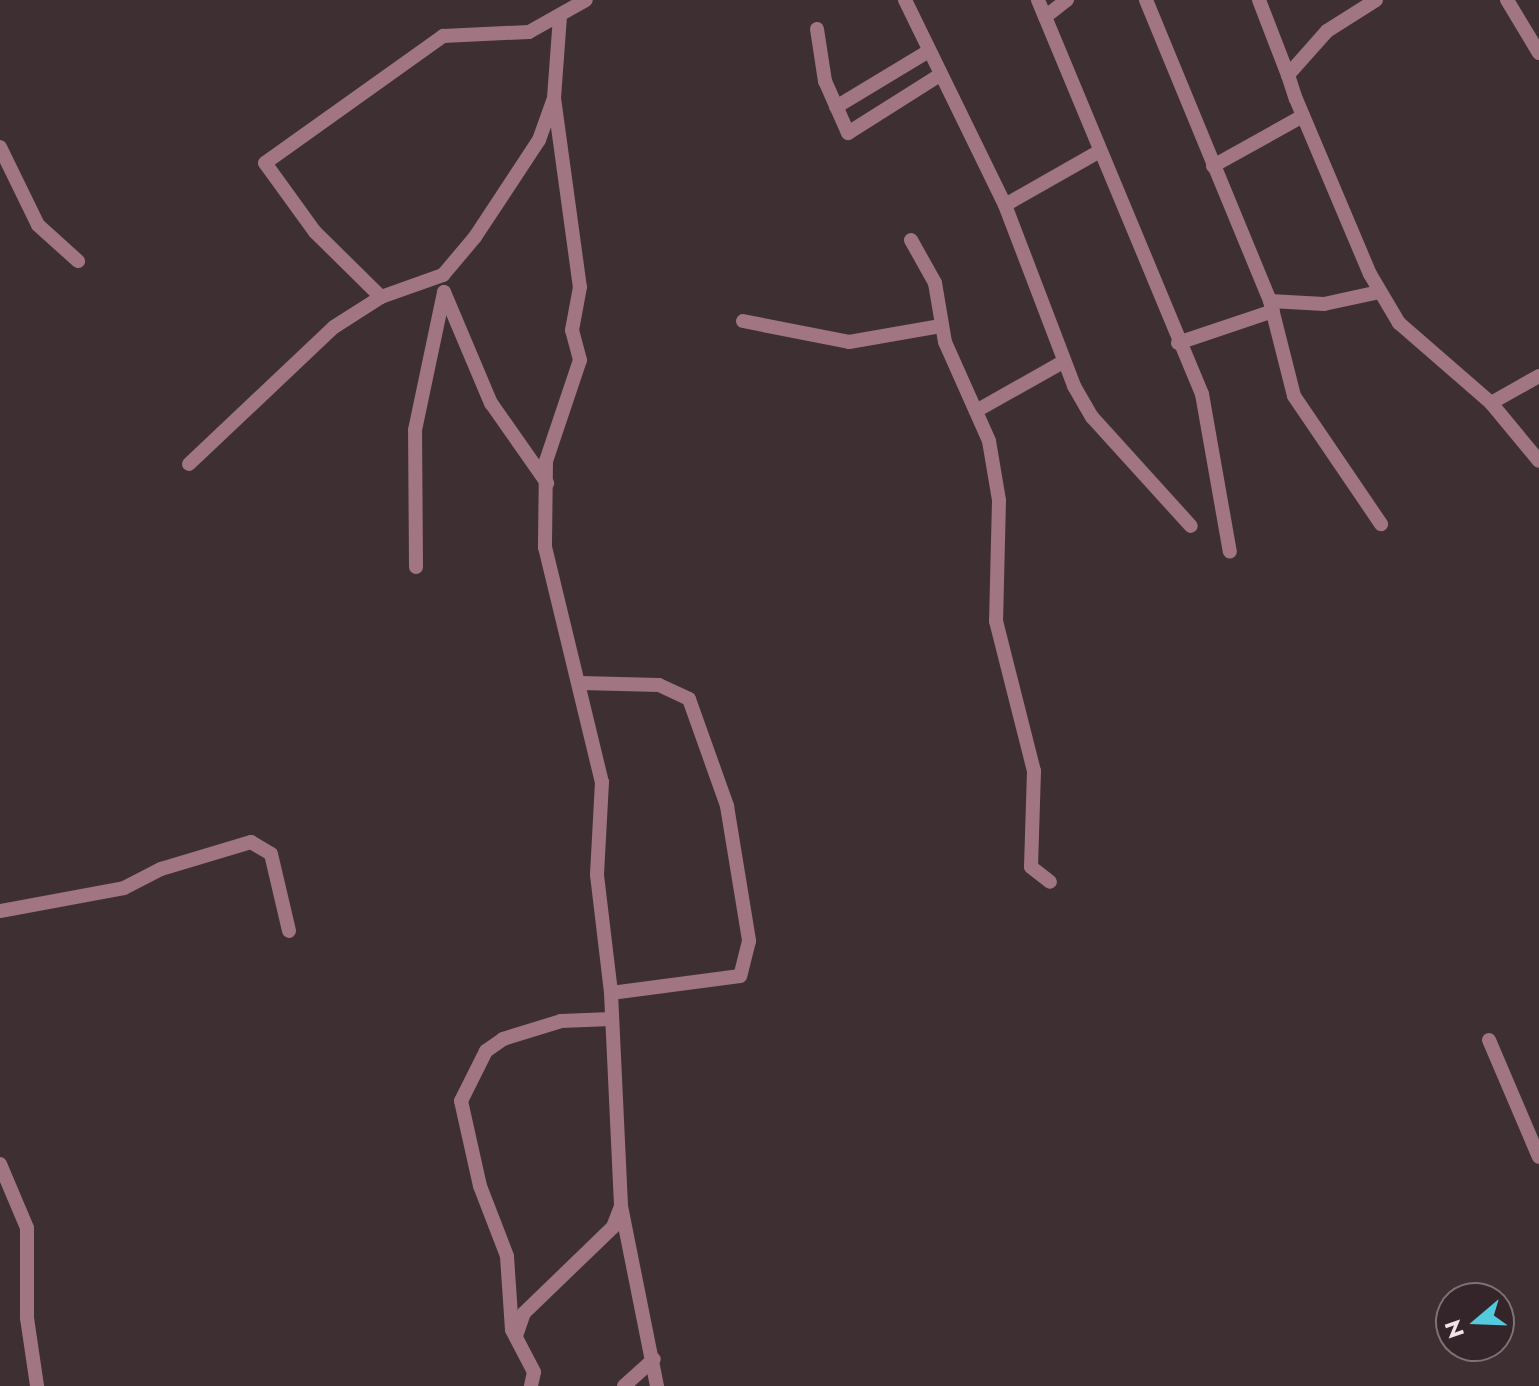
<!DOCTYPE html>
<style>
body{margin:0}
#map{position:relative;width:1539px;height:1386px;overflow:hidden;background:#3e2f33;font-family:Jost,sans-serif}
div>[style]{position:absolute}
.minor>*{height:14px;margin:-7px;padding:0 7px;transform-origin:7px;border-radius:7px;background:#a17581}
span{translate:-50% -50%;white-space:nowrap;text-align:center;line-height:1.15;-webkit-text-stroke:6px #332529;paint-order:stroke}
.north{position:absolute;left:1435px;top:1282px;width:80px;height:80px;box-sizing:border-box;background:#332529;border:2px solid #7e7275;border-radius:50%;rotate:251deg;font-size:22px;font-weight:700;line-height:32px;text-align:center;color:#efe5e8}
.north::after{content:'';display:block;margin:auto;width:28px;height:36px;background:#54cade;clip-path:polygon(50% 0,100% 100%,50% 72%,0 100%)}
</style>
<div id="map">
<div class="minor">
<div style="left:905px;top:0;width:228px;rotate:64deg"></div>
<div style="left:1005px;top:205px;width:194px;rotate:69.1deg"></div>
<div style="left:1074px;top:386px;width:36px;rotate:60deg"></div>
<div style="left:1092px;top:417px;width:147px;rotate:47.8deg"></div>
<div style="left:1038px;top:0;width:427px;rotate:67.4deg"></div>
<div style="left:1202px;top:394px;width:160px;rotate:80deg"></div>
<div style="left:1146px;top:0;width:326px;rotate:67.6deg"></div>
<div style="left:1270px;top:301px;width:98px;rotate:75.8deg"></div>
<div style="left:1294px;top:396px;width:155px;rotate:55.8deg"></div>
<div style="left:1259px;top:0;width:80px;rotate:68.9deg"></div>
<div style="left:1376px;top:0;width:58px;rotate:147.7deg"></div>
<div style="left:1327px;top:31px;width:59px;rotate:131.6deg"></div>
<div style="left:1288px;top:75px;width:25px;rotate:72deg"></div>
<div style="left:1296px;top:99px;width:190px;rotate:67.1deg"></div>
<div style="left:1370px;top:274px;width:57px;rotate:59.4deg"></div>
<div style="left:1399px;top:323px;width:122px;rotate:41deg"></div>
<div style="left:1491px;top:403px;width:75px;rotate:50.4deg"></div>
<div style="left:1507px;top:0;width:62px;rotate:58.9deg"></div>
<div style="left:1045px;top:17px;width:28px;rotate:-38deg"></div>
<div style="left:817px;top:29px;width:53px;rotate:81.3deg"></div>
<div style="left:825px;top:81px;width:57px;rotate:66.1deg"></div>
<div style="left:848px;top:133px;width:107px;rotate:-32.3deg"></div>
<div style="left:554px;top:98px;width:191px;rotate:82.2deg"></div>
<div style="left:580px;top:287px;width:44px;rotate:100.5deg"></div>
<div style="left:572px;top:330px;width:31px;rotate:75deg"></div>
<div style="left:580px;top:360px;width:107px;rotate:108.6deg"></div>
<div style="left:546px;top:461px;width:86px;rotate:90.7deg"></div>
<div style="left:545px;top:547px;width:242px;rotate:76.4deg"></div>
<div style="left:602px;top:782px;width:93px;rotate:93.1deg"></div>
<div style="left:597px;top:875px;width:119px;rotate:83.2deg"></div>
<div style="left:611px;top:993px;width:213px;rotate:87.3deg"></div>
<div style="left:621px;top:1206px;width:184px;rotate:78.7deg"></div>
<div style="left:836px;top:107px;width:106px;rotate:-31.1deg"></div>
<div style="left:0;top:147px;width:87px;rotate:64deg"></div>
<div style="left:38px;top:225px;width:54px;rotate:42deg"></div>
<div style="left:1213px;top:166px;width:103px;rotate:-29.1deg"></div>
<div style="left:1005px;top:205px;width:109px;rotate:-29.6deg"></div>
<div style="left:911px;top:240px;width:49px;rotate:60.8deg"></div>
<div style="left:935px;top:283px;width:60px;rotate:80.4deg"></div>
<div style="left:945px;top:342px;width:108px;rotate:66deg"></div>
<div style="left:989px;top:441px;width:60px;rotate:80.4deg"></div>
<div style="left:999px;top:500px;width:121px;rotate:91.4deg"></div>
<div style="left:996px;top:621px;width:155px;rotate:75.8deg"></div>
<div style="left:1034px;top:771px;width:96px;rotate:91.8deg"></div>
<div style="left:1031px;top:867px;width:24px;rotate:38deg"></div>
<div style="left:444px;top:292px;width:121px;rotate:67.1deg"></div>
<div style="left:491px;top:403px;width:98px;rotate:55deg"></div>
<div style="left:381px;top:297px;width:93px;rotate:-135.4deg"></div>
<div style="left:315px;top:232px;width:85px;rotate:-125.9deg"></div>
<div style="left:265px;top:163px;width:219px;rotate:-35.5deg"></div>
<div style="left:443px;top:36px;width:86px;rotate:-2.7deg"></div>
<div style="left:529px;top:32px;width:65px;rotate:-29.3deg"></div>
<div style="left:1270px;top:301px;width:54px;rotate:3.2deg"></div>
<div style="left:1324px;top:304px;width:56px;rotate:-12.3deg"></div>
<div style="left:743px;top:321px;width:108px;rotate:11.2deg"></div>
<div style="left:849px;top:342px;width:93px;rotate:-9.9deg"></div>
<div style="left:1178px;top:343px;width:100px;rotate:-18.6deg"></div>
<div style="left:1491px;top:403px;width:55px;rotate:-29.4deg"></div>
<div style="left:976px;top:411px;width:100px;rotate:-29.4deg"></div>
<div style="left:189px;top:464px;width:199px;rotate:-43.4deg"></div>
<div style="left:334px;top:327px;width:56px;rotate:-32.6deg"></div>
<div style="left:381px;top:297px;width:66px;rotate:-19.5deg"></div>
<div style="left:443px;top:275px;width:50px;rotate:-49.9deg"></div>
<div style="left:475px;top:237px;width:116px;rotate:-56.6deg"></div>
<div style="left:539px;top:140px;width:45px;rotate:-70.3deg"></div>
<div style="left:554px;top:98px;width:81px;rotate:-85.8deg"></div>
<div style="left:416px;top:567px;width:137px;rotate:-90.4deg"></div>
<div style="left:415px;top:430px;width:141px;rotate:-78.1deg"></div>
<div style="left:581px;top:683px;width:78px;rotate:1.5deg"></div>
<div style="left:659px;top:685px;width:33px;rotate:25deg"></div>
<div style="left:689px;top:699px;width:114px;rotate:70.4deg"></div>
<div style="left:727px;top:806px;width:137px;rotate:80.7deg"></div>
<div style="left:749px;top:941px;width:36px;rotate:104deg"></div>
<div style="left:740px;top:976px;width:130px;rotate:172.5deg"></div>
<div style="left:0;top:911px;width:126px;rotate:-10.5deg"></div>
<div style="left:124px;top:888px;width:42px;rotate:-27.2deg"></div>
<div style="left:161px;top:869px;width:94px;rotate:-16.7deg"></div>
<div style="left:251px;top:842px;width:23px;rotate:31deg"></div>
<div style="left:271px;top:854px;width:79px;rotate:76.8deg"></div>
<div style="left:1489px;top:1040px;width:127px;rotate:66.9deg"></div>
<div style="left:0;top:1164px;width:69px;rotate:67.1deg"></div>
<div style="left:27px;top:1228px;width:90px;rotate:90deg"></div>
<div style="left:27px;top:1318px;width:69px;rotate:81.6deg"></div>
<div style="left:516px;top:1336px;width:24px;rotate:-71deg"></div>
<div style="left:524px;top:1313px;width:124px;rotate:-44deg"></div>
<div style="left:613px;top:1227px;width:22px;rotate:-69deg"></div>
<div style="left:531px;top:1386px;width:14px;rotate:-78deg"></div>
<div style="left:534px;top:1372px;width:47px;rotate:-117.6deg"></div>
<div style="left:512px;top:1330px;width:74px;rotate:-93.9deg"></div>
<div style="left:507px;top:1256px;width:75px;rotate:-111.1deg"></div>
<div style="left:480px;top:1186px;width:87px;rotate:-102.6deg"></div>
<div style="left:461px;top:1101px;width:56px;rotate:-63.4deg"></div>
<div style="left:486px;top:1051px;width:21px;rotate:-35deg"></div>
<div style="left:503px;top:1039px;width:61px;rotate:-17.2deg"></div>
<div style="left:561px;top:1021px;width:50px;rotate:-2.3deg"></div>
<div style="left:624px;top:1386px;width:40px;rotate:-42deg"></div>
</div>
<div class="north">N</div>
</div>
